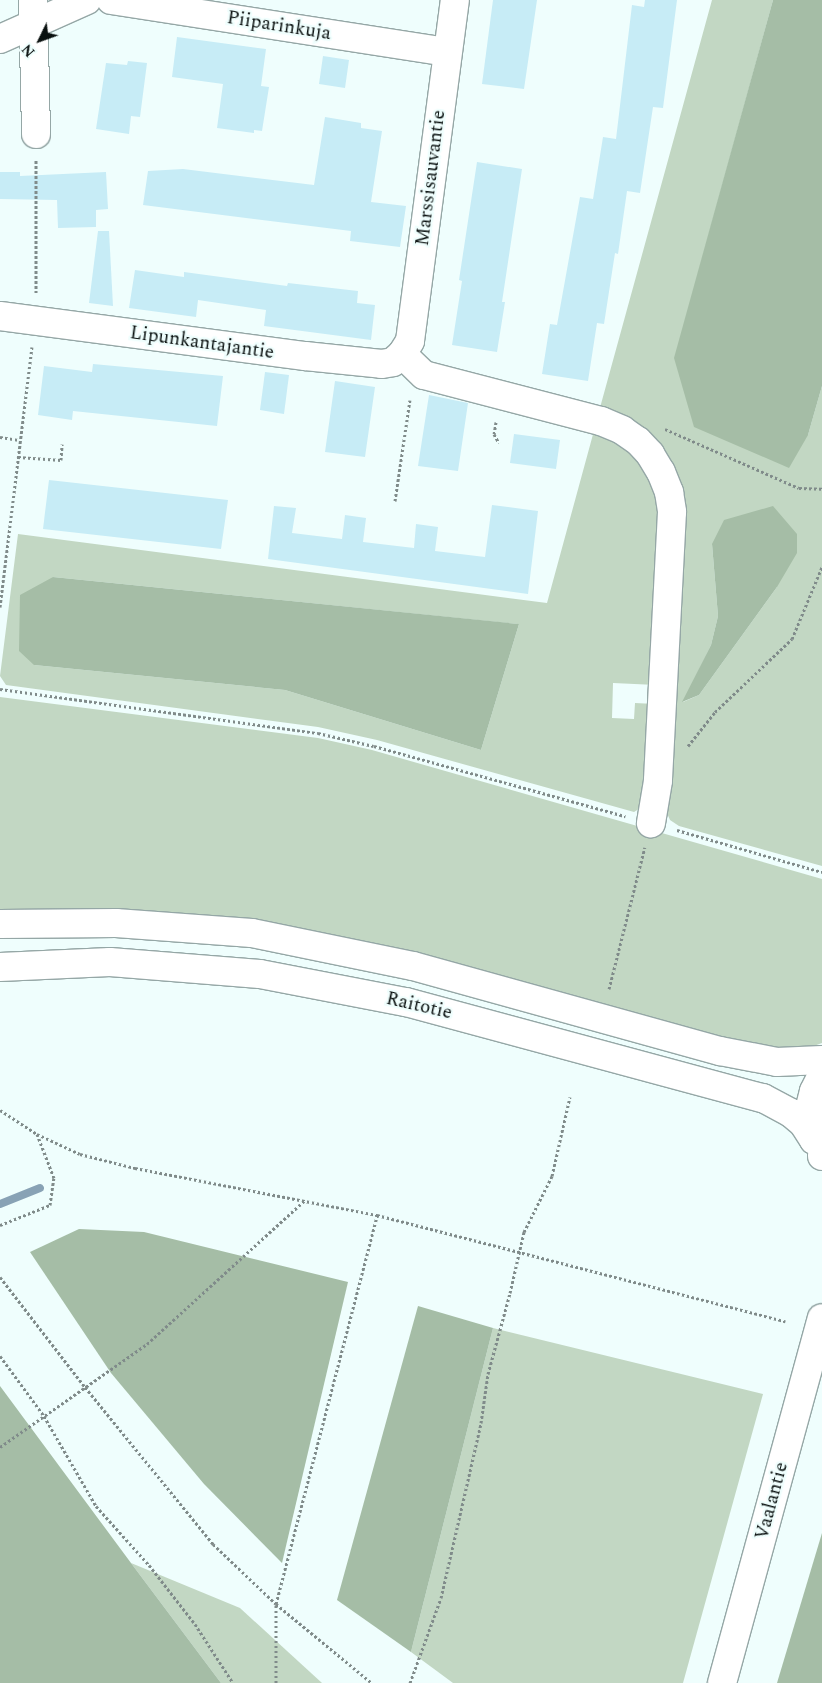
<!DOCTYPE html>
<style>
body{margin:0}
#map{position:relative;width:822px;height:1683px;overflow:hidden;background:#effefd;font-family:Spectral,serif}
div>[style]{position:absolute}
.green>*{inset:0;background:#c2d7c3}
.forest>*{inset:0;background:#a5bda6}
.stream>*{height:8px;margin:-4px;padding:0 4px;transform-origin:4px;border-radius:4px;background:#88a2b5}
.building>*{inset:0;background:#c7ecf6}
.path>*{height:3px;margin-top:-1.5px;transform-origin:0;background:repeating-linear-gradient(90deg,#808b8a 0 2.5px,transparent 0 5px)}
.roads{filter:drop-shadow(1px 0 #95a7a6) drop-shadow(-1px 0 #95a7a6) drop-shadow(0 1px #95a7a6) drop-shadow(0 -1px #95a7a6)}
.minor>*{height:28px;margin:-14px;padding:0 14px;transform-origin:14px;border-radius:14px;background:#fff}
.major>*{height:28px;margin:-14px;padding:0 14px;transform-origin:14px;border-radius:14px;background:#fff}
span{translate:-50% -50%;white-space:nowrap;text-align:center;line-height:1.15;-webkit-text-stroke:4.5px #effefd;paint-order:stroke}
.street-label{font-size:19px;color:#0a1110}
.north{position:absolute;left:15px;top:15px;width:50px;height:50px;-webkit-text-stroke:4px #effefd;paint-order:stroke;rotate:228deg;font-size:14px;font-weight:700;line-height:20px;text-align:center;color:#0a1110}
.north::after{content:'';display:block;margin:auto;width:18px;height:22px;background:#0a1110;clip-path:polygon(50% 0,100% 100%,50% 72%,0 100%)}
</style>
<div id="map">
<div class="green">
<div style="clip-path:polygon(evenodd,712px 0,773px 0,675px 358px,808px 435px,822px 386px,822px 866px,679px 826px,670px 820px,666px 811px,675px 490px,598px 415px,712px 0,712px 544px,777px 587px,699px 695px,683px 702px,711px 645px,718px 616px,712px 544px)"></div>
<div style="clip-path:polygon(evenodd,595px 427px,632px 446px,663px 492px,656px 685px,613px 683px,612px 718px,634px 719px,635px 703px,655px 704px,642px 807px,634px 812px,377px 740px,318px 727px,6px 685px,0 676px,18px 534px,547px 603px,595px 427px,53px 577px,518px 624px,519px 624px,481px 750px,285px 690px,34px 665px,53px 577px)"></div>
<div style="clip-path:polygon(0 697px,318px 738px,372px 750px,822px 879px,822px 1043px,811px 1047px,776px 1049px,724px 1042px,415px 957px,0 917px)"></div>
<div style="clip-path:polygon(493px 1328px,763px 1394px,683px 1683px,453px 1683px,411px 1652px)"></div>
<div style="clip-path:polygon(131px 1563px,240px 1608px,322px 1683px,221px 1683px)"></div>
</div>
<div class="forest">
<div style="clip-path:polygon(773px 0,822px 0,822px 386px,808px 435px,789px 468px,694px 427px,674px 358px)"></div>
<div style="clip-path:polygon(773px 506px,797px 534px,797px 553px,777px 587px,699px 695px,682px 702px,711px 645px,718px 616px,712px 544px,724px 520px)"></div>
<div style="clip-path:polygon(53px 577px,519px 624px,481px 750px,285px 690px,34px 665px,19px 651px,20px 595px)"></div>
<div style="clip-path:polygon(79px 1229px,144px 1232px,348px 1282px,282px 1563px,204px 1484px,111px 1373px,30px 1252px)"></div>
<div style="clip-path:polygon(418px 1306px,493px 1328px,411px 1652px,337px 1600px)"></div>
<div style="clip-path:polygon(0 1386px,131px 1563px,221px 1683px,0 1683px)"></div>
<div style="clip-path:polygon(822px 1533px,822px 1683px,777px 1683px)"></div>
</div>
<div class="stream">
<div style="left:0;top:1204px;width:43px;rotate:-21.8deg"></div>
</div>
<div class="building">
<div style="clip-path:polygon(493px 0,537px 0,524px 89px,482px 84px)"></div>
<div style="clip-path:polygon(645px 0,677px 0,663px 108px,653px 107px,640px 193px,627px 191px,618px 254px,615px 253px,604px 324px,597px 323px,588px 381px,542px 374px,550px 324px,557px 325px,580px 197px,593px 199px,603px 137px,616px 139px,632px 5px,644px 7px)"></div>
<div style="clip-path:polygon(177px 37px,266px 49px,261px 86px,269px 87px,262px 131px,254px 130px,254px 133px,217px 128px,223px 84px,172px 77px)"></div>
<div style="clip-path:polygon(323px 56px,349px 60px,345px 88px,319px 84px)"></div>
<div style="clip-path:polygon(128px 61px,147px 63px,140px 117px,131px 116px,129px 134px,96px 129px,106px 63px,127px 65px)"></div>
<div style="clip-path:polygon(325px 117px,361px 123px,361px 128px,382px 131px,371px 202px,406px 206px,400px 247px,350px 241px,351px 231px,143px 205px,148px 171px,183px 169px,314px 185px)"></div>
<div style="clip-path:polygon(477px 162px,522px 169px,502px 302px,505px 302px,497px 352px,452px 345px,462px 281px,459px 280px)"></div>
<div style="clip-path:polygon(0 172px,20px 172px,20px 176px,106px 172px,108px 209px,96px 210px,96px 227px,58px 228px,57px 200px,0 199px)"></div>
<div style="clip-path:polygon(98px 231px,109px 231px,113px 306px,89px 303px)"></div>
<div style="clip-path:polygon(135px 270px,184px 277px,184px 272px,287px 286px,288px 283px,358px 291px,357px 303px,375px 305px,371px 340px,264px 326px,266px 310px,198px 300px,196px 317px,129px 308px)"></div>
<div style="clip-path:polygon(93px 364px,223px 376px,217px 426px,73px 411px,72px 420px,38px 415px,44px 366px,92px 372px)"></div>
<div style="clip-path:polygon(265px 372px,289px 375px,284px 414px,260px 410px)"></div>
<div style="clip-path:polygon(335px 381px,375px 387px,365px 457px,325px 452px)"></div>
<div style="clip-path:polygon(429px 395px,468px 403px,458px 471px,418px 466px)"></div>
<div style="clip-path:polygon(514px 434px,560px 440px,556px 469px,510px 463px)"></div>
<div style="clip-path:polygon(49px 480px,228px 500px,221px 549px,43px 529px)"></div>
<div style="clip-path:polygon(492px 505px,538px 511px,528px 594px,268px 559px,274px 506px,296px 508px,292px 533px,342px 539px,345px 515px,366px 518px,363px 542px,414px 548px,416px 524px,438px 527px,435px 551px,485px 557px)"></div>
</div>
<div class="path">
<div style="left:36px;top:293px;width:134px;rotate:-90deg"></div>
<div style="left:496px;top:422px;width:12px;rotate:99deg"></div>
<div style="left:494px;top:434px;width:10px;rotate:61deg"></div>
<div style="left:665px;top:429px;width:146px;rotate:23.8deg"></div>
<div style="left:799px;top:488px;width:23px;rotate:2deg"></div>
<div style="left:0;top:437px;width:20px;rotate:9deg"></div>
<div style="left:18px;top:457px;width:43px;rotate:4deg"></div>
<div style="left:61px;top:460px;width:16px;rotate:-86deg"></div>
<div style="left:395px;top:501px;width:102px;rotate:-81.6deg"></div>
<div style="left:0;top:607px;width:262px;rotate:-83deg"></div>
<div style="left:0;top:689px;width:321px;rotate:7.9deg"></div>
<div style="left:318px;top:733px;width:57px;rotate:13.1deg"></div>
<div style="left:374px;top:746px;width:261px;rotate:15.6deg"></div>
<div style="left:688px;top:746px;width:43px;rotate:-51.5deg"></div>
<div style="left:715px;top:712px;width:106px;rotate:-43.5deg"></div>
<div style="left:792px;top:639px;width:78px;rotate:-67.4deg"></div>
<div style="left:677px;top:830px;width:151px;rotate:16.2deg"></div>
<div style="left:609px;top:989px;width:146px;rotate:-75.8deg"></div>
<div style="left:0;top:1110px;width:44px;rotate:33deg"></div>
<div style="left:37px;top:1134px;width:47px;rotate:24.9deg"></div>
<div style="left:80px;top:1154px;width:57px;rotate:14.3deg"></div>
<div style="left:135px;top:1168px;width:247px;rotate:11deg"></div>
<div style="left:377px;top:1215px;width:422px;rotate:14.6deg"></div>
<div style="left:0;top:1225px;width:54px;rotate:-21.8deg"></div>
<div style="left:50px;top:1205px;width:27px;rotate:-82deg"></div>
<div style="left:54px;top:1178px;width:47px;rotate:-111.1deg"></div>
<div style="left:0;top:1277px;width:139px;rotate:52.3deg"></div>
<div style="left:85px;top:1387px;width:203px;rotate:50.8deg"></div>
<div style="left:213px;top:1544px;width:87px;rotate:43.6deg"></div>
<div style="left:276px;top:1604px;width:124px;rotate:39.5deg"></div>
<div style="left:0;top:1356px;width:74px;rotate:53.7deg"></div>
<div style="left:44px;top:1416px;width:104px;rotate:60deg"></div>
<div style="left:96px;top:1506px;width:79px;rotate:48.1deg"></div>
<div style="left:149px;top:1565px;width:75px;rotate:52.1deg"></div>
<div style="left:195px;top:1624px;width:70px;rotate:57.2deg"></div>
<div style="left:0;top:1447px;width:179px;rotate:-35deg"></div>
<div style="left:147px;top:1344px;width:214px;rotate:-42.3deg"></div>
<div style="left:276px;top:1683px;width:79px;rotate:-90deg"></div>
<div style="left:276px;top:1604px;width:402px;rotate:-75.4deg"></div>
<div style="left:410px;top:1683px;width:90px;rotate:-70deg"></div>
<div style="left:441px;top:1598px;width:180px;rotate:-77.1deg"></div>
<div style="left:481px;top:1423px;width:49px;rotate:-81.9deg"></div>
<div style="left:488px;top:1374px;width:84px;rotate:-74.8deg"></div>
<div style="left:510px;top:1293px;width:63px;rotate:-77.1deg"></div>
<div style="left:524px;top:1232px;width:63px;rotate:-63.4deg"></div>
<div style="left:552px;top:1176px;width:81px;rotate:-77.2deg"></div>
</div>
<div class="roads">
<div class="minor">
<div style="left:33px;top:0;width:134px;rotate:88.7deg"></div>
<div style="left:111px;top:0;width:340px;rotate:8.8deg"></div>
<div style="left:0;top:39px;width:95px;rotate:-24.1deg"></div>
<div style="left:0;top:316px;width:308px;rotate:7.5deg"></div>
<div style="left:305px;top:356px;width:77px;rotate:5.9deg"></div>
<div style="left:382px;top:364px;width:11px;rotate:-10deg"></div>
<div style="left:393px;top:362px;width:12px;rotate:-42deg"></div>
<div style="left:402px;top:354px;width:15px;rotate:-58deg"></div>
<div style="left:410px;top:341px;width:344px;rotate:-82.5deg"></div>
<div style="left:402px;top:354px;width:30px;rotate:44deg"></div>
<div style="left:424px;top:375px;width:183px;rotate:14.6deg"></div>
<div style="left:601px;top:421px;width:23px;rotate:23deg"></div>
<div style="left:622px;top:430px;width:19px;rotate:35deg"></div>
<div style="left:638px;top:441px;width:18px;rotate:47deg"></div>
<div style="left:650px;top:454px;width:21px;rotate:59deg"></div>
<div style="left:661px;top:472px;width:22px;rotate:68deg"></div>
<div style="left:669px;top:492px;width:20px;rotate:81deg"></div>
<div style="left:672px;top:512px;width:269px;rotate:93deg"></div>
<div style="left:658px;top:781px;width:43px;rotate:99.5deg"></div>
<div style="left:822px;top:1155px;width:1px;rotate:90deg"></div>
<div style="left:722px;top:1683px;width:378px;rotate:-74.7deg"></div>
</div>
<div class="major">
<div style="left:0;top:924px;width:116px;rotate:-0.5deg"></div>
<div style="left:116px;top:923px;width:136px;rotate:4.2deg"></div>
<div style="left:252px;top:933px;width:164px;rotate:11.6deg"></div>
<div style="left:413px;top:966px;width:319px;rotate:15.5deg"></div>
<div style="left:720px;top:1051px;width:58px;rotate:10.9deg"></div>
<div style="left:777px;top:1062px;width:45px;rotate:-2.5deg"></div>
<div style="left:0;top:967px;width:110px;rotate:-2.6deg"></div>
<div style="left:110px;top:962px;width:150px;rotate:4.6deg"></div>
<div style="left:260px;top:974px;width:149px;rotate:10.9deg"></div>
<div style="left:406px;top:1002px;width:370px;rotate:15.1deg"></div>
<div style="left:763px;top:1098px;width:32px;rotate:28deg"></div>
<div style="left:791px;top:1113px;width:16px;rotate:40deg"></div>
<div style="left:803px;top:1123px;width:20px;rotate:57deg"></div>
<div style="left:814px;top:1140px;width:16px;rotate:-104deg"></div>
<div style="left:810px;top:1124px;width:17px;rotate:-90deg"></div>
<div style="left:810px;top:1107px;width:16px;rotate:-76deg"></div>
<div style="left:814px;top:1091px;width:18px;rotate:-63deg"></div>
</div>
</div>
<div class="street-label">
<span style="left:279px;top:26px;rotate:9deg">Piiparinkuja</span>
<span style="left:431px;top:178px;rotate:-83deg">Marssisauvantie</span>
<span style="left:202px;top:343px;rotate:8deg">Lipunkantajantie</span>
<span style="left:419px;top:1006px;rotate:13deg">Raitotie</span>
<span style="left:772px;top:1501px;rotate:-75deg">Vaalantie</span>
</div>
<div class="north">N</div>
</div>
